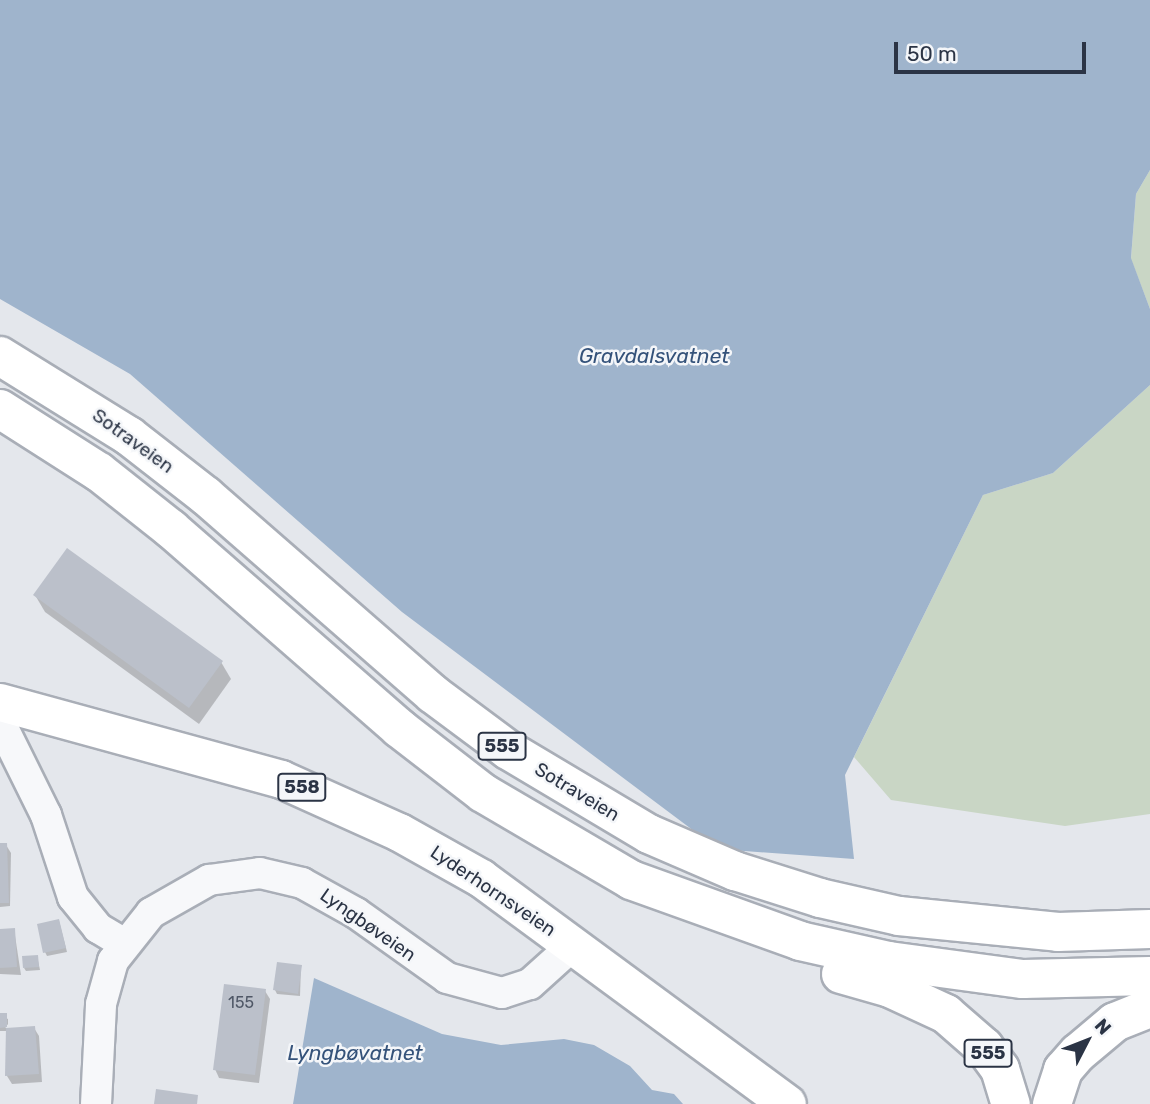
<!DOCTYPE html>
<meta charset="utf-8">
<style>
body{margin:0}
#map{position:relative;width:1150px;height:1104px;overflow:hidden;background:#e4e7ec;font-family:Rubik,sans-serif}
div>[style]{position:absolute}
.green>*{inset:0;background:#c9d6c5}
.water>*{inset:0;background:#9fb4cc}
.shadow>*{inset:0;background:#0003}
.building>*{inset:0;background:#bbc0ca}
.roads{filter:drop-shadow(2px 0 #a9aeb7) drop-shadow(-2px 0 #a9aeb7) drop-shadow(0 2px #a9aeb7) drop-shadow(0 -2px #a9aeb7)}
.minor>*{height:30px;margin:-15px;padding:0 15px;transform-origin:15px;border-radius:15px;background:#f7f8fa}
.major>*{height:37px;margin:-18.5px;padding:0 18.5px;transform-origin:18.5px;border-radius:18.5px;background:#fff}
.highway>*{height:38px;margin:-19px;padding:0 19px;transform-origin:19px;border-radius:19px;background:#fff}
span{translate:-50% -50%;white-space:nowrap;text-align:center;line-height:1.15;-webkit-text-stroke:5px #f4f6f9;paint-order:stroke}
.number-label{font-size:16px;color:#4f5766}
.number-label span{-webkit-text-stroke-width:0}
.shield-label span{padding:2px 5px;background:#f4f6f9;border:2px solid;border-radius:5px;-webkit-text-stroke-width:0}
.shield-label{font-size:18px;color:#2b3445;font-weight:700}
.street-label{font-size:19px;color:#2b3445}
.water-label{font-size:21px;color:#34527a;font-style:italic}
.north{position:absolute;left:1052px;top:1006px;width:70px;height:70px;-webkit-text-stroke:5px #f4f6f9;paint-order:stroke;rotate:48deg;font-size:19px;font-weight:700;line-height:28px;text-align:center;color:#2b3445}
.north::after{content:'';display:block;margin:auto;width:24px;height:32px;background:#2b3445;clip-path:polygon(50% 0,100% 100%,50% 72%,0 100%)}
.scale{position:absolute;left:894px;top:42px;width:192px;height:32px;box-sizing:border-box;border:4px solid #2b3445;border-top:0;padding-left:9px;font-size:21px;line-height:24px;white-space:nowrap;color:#2b3445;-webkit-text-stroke:5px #f4f6f9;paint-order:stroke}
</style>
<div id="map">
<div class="green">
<div style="clip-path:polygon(1150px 170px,1150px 309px,1131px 259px,1136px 194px)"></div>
<div style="clip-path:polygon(1150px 385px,1150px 814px,1065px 826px,891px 800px,854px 757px,983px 495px,1053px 473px)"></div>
</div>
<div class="water">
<div style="clip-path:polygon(0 0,1150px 0,1150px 170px,1136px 194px,1131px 258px,1150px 309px,1150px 385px,1053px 473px,983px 495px,845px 775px,854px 859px,718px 849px,402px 612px,130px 374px,0 299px)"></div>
<div style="clip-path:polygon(314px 978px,442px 1034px,501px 1045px,564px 1039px,594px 1045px,630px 1066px,652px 1090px,674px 1094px,683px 1104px,293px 1104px)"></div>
</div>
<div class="shadow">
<div style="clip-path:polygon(35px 595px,221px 662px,231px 679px,199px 724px,45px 612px)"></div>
<div style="clip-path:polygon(0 845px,6px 845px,11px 853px,10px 906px,0 907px)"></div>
<div style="clip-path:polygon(59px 921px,67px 952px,47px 956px,45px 952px)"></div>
<div style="clip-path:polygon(14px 929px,21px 975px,0 974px,0 930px)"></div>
<div style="clip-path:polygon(37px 956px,40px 970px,26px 971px,24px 968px)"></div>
<div style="clip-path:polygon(301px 967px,300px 996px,277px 994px,275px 990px)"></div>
<div style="clip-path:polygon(265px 991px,270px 999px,259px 1083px,219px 1078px,215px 1069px)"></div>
<div style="clip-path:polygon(0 1015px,8px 1019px,8px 1025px,2px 1021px,7px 1030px,34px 1028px,39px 1036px,42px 1082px,12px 1084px,7px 1076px,8px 1031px,0 1031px)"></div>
</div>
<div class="building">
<div style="clip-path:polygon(67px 548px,223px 661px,189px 708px,33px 595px)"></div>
<div style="clip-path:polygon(0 843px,7px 843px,9px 903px,0 903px)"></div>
<div style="clip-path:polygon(59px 919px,66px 948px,43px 953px,37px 924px)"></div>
<div style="clip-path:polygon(15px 928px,17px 967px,0 968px,0 929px)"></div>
<div style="clip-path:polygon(38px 955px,39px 967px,23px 968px,22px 956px)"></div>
<div style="clip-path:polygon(277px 962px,302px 965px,298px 994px,273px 990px)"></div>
<div style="clip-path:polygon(224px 984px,266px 989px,255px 1075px,213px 1070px)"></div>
<div style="clip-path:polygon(0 1013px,7px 1013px,7px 1027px,0 1028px)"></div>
<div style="clip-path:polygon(35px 1026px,39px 1074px,5px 1076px,6px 1028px)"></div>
<div style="clip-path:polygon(156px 1089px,198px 1095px,197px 1104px,154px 1104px)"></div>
</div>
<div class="roads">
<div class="minor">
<div style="left:0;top:722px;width:104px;rotate:63.7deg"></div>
<div style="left:46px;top:815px;width:86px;rotate:71.8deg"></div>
<div style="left:73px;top:897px;width:40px;rotate:51deg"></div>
<div style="left:98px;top:928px;width:29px;rotate:31deg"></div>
<div style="left:96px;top:1104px;width:100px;rotate:-87.1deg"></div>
<div style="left:101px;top:1004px;width:45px;rotate:-74.4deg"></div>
<div style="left:113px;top:961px;width:61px;rotate:-51.6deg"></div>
<div style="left:151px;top:913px;width:67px;rotate:-29.6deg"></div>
<div style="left:209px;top:880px;width:51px;rotate:-7.8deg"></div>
<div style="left:260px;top:873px;width:43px;rotate:13.4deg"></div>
<div style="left:302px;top:883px;width:62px;rotate:29.1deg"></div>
<div style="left:356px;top:913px;width:112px;rotate:35.5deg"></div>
<div style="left:447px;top:978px;width:57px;rotate:15.3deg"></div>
<div style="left:502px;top:993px;width:29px;rotate:-18deg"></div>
<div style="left:530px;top:984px;width:57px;rotate:-42.1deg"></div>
</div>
<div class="major">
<div style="left:0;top:702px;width:291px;rotate:15.3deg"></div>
<div style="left:281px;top:779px;width:129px;rotate:24.2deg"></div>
<div style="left:399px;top:832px;width:94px;rotate:29.3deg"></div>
<div style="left:481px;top:878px;width:380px;rotate:36.4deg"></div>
</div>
<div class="highway">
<div style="left:0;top:356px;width:152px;rotate:31.8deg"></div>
<div style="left:129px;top:436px;width:98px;rotate:37.9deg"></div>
<div style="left:206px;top:496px;width:301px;rotate:41.1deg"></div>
<div style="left:433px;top:694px;width:94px;rotate:36.7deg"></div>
<div style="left:508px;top:750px;width:164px;rotate:30.8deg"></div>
<div style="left:649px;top:834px;width:94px;rotate:23.3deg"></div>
<div style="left:735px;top:871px;width:89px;rotate:17.6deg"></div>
<div style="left:820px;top:898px;width:81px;rotate:12.8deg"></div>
<div style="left:899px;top:916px;width:160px;rotate:5.7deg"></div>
<div style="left:1058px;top:932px;width:92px;rotate:-1.9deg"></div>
<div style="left:0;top:409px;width:117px;rotate:32.5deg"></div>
<div style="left:99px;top:472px;width:92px;rotate:38.4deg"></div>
<div style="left:171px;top:529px;width:303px;rotate:41.1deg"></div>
<div style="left:399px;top:728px;width:106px;rotate:37.7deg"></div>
<div style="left:483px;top:793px;width:172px;rotate:30.4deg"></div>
<div style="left:631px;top:880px;width:180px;rotate:19.8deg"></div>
<div style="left:800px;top:941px;width:91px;rotate:12.7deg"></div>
<div style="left:889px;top:961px;width:135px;rotate:7.7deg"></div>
<div style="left:1023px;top:979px;width:127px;rotate:-1.4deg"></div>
<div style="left:841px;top:974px;width:51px;rotate:15.9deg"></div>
<div style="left:890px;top:988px;width:62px;rotate:24.9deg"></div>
<div style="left:946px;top:1014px;width:50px;rotate:41deg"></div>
<div style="left:984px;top:1047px;width:27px;rotate:54deg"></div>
<div style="left:1000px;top:1069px;width:37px;rotate:73deg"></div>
<div style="left:1052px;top:1104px;width:36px;rotate:-72deg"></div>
<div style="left:1063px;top:1070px;width:23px;rotate:-49deg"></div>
<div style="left:1078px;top:1053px;width:48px;rotate:-40deg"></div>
<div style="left:1115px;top:1022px;width:38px;rotate:-22deg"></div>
</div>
</div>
<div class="number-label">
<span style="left:241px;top:1003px">155</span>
</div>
<div class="shield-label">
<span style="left:502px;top:746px">555</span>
<span style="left:302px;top:787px">558</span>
<span style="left:988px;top:1053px">555</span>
</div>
<div class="street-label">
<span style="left:133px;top:441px;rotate:36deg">Sotraveien</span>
<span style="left:577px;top:792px;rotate:31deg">Sotraveien</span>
<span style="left:493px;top:891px;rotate:34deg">Lyderhornsveien</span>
<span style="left:368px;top:925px;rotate:35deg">Lyngbøveien</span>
</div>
<div class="water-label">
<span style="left:654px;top:356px">Gravdalsvatnet</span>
<span style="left:355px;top:1053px">Lyngbøvatnet</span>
</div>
<div class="north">N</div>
<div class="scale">50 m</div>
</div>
